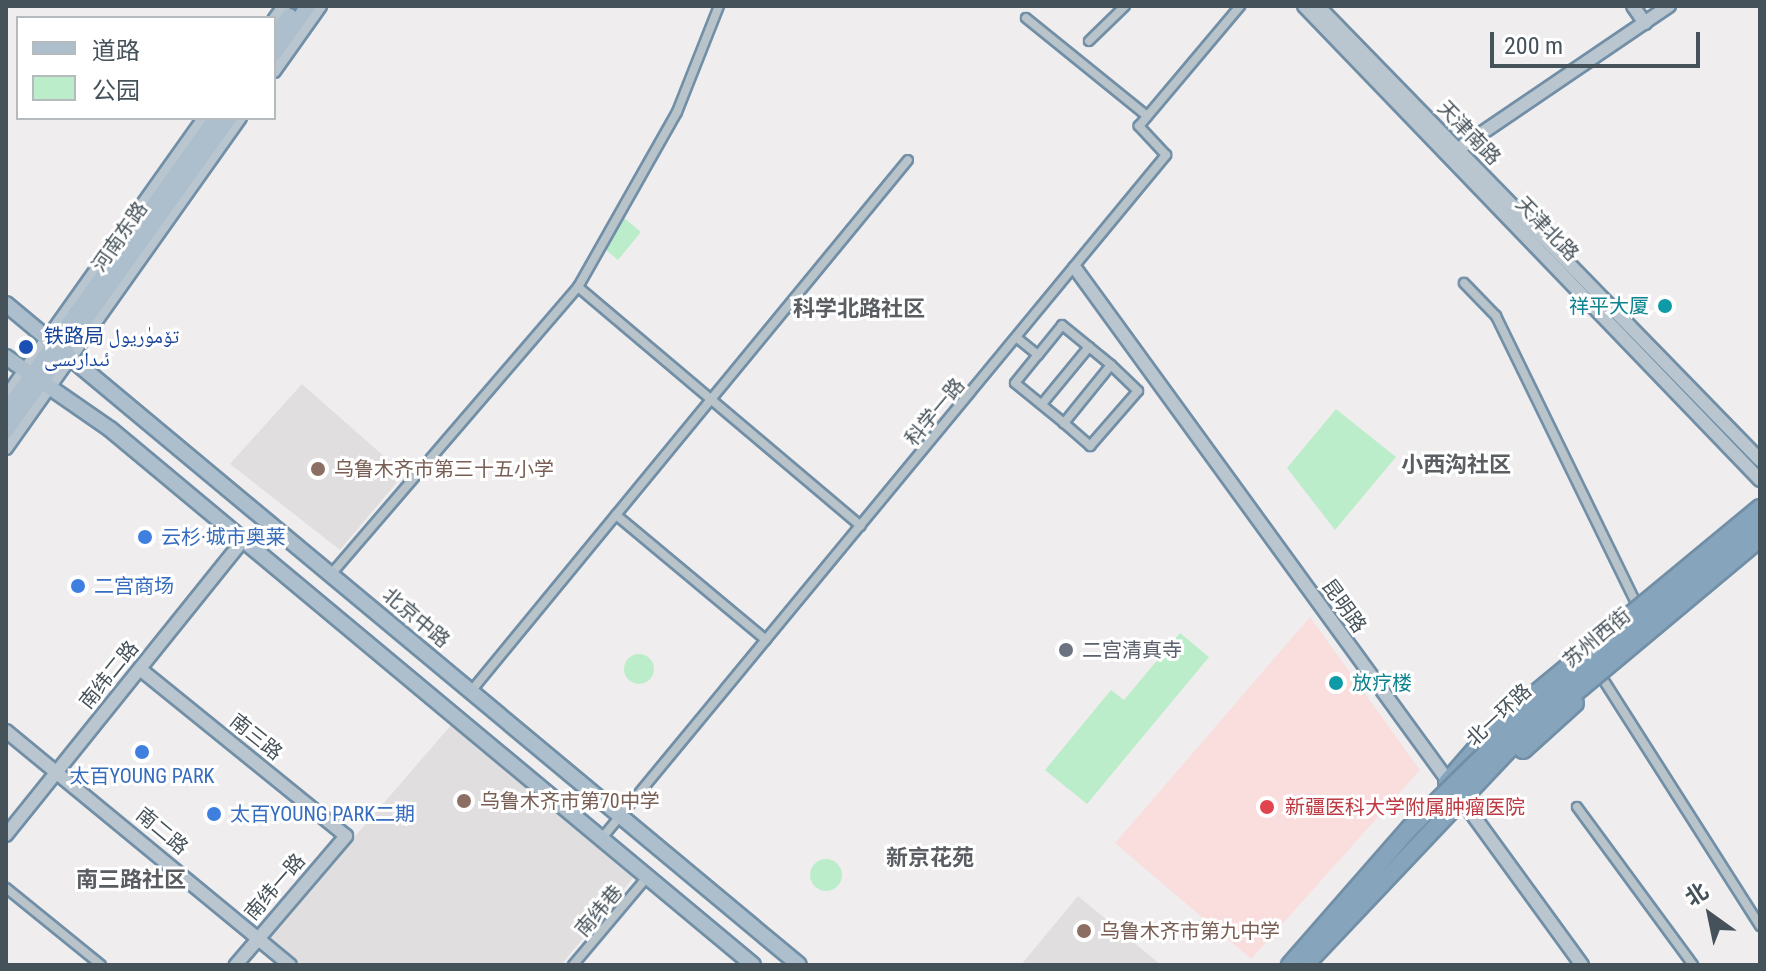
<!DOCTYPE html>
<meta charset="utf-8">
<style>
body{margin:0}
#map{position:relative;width:1766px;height:971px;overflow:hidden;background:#f0edee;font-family:"Roboto Condensed","Noto Naskh Arabic","Noto Sans SC",sans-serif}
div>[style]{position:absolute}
.education>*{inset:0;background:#e1dedf}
.medical>*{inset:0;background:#fadede}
.green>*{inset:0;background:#bcedcb}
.round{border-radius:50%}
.roads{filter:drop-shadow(2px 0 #718fa7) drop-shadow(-2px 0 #718fa7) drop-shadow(0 2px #718fa7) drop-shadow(0 -2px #718fa7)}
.street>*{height:8px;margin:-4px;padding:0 4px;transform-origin:4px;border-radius:4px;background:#b9c3ca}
.secondary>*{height:12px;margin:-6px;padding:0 6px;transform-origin:6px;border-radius:6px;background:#b9c6cf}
.primary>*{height:14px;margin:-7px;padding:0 7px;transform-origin:7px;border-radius:7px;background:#adbfcc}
.highway>*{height:16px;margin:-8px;padding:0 8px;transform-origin:8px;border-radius:8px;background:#86a4bc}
.bridges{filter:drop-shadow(2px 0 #718fa7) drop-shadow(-2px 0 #718fa7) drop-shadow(0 2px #718fa7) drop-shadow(0 -2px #718fa7)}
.highway-bridge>*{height:16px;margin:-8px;padding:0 8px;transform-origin:8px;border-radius:8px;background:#86a4bc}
.dots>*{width:22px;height:22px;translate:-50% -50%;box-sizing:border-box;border:4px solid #fff;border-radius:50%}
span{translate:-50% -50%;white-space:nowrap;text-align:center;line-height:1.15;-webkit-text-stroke:6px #fff;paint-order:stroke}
.street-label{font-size:20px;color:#46525a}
.culture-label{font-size:20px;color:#0d838f}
.right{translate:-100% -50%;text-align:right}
.left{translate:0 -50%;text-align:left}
.transit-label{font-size:20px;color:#164399}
.education-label{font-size:20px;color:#785e54}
.shop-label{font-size:20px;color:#366cbe}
.worship-label{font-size:20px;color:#5b616d}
.health-label{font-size:20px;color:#be3a42}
.neighbourhood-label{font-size:22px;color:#5a5e62;font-weight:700}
.frame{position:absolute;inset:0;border:8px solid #46525a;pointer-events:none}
.legend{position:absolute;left:16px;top:16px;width:260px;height:104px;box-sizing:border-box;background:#fff;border:2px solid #b5babd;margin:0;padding:10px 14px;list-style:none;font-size:24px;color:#46525a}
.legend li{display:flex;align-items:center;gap:16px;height:40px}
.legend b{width:40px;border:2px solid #b5babd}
.north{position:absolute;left:1670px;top:875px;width:80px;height:80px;-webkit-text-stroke:6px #fff;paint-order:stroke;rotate:327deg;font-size:22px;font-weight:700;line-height:32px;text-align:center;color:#46525a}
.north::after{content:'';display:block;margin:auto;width:28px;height:36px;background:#46525a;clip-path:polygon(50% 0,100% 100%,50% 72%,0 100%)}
.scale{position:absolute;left:1490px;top:32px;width:210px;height:36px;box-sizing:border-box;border:4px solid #46525a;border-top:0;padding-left:10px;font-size:24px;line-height:28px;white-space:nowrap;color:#46525a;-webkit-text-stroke:6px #fff;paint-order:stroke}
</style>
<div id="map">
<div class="education">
<div style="clip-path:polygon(302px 384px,404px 474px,340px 550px,230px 464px)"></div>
<div style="clip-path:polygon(452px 724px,633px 878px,561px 965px,302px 965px,268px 937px)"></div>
<div style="clip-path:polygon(1078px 896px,1161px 965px,1021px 965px)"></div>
</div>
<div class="medical">
<div style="clip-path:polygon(1310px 617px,1420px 770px,1251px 959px,1115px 843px)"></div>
</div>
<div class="green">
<div style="clip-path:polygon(623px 217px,641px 232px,618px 260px,600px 245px)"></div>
<div style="clip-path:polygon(1336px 409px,1396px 457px,1335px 530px,1287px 468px)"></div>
<div style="clip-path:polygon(1180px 633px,1209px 657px,1087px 804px,1045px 770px,1111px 690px,1124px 700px)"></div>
<div class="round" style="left:624px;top:654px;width:30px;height:30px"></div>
<div class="round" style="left:810px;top:859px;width:32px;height:32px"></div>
</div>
<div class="roads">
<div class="street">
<div style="left:1026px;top:18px;width:156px;rotate:39deg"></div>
<div style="left:1089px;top:41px;width:50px;rotate:-44.2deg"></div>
<div style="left:1464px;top:283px;width:46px;rotate:45.9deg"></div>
<div style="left:1496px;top:316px;width:326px;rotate:64deg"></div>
<div style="left:578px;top:287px;width:370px;rotate:40.2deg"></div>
<div style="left:1017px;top:338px;width:27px;rotate:39deg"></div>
<div style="left:1038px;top:355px;width:38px;rotate:-51deg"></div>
<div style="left:1062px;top:325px;width:63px;rotate:39.2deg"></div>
<div style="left:1111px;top:365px;width:75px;rotate:129deg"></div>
<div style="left:1064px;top:423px;width:63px;rotate:-140.8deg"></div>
<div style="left:1015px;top:383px;width:36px;rotate:-51deg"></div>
<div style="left:1042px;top:404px;width:74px;rotate:-50.5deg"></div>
<div style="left:1064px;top:423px;width:35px;rotate:41deg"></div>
<div style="left:1090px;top:446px;width:73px;rotate:-48.9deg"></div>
<div style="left:1138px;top:391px;width:37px;rotate:-136deg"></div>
<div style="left:616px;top:515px;width:195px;rotate:39.8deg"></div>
<div style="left:332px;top:573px;width:377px;rotate:-49.3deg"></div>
<div style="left:578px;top:287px;width:201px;rotate:-60.5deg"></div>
<div style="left:677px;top:112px;width:114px;rotate:-68.4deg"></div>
<div style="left:1599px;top:673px;width:300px;rotate:57.5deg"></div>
<div style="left:472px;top:690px;width:686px;rotate:-50.56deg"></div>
<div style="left:1577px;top:807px;width:196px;rotate:53.7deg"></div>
<div style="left:602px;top:838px;width:886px;rotate:-50.45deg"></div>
<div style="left:1166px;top:155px;width:40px;rotate:-133deg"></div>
<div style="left:1139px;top:126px;width:157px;rotate:-49.9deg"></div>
<div style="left:6px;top:888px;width:122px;rotate:39deg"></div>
<div style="left:573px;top:965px;width:116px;rotate:-49.9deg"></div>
</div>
<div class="secondary">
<div style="left:1304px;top:6px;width:658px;rotate:46.11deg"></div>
<div style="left:1318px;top:6px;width:634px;rotate:45.77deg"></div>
<div style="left:1633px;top:6px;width:21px;rotate:55deg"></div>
<div style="left:274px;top:20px;width:17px;rotate:-54deg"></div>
<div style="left:274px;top:71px;width:80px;rotate:-54.7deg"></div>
<div style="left:1454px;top:152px;width:260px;rotate:-34.2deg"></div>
<div style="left:1075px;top:268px;width:862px;rotate:53.97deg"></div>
<div style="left:6px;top:397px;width:342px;rotate:-54.6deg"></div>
<div style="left:6px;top:448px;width:405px;rotate:-54.7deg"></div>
<div style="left:140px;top:669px;width:265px;rotate:39deg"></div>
<div style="left:346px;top:836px;width:170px;rotate:130.5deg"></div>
<div style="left:6px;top:731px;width:368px;rotate:39.5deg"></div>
<div style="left:6px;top:835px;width:378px;rotate:-51.2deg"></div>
</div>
<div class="primary">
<div style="left:274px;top:37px;width:26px;rotate:-54deg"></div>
<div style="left:274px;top:54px;width:59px;rotate:-54.7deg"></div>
<div style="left:6px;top:304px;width:1032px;rotate:39.81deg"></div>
<div style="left:6px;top:357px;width:126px;rotate:34.7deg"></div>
<div style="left:110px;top:429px;width:837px;rotate:39.81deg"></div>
<div style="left:6px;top:411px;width:360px;rotate:-54.4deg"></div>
<div style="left:6px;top:431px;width:384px;rotate:-54.5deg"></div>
</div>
<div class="highway">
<div style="left:1447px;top:782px;width:72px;rotate:-49deg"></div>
</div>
</div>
<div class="bridges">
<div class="highway-bridge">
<div style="left:1494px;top:728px;width:345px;rotate:-39.6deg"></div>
<div style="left:1523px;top:750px;width:70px;rotate:-42.1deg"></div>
<div style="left:1290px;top:965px;width:182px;rotate:-48.8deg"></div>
<div style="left:1410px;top:828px;width:153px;rotate:-44.5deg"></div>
<div style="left:1519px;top:721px;width:312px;rotate:-39.9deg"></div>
<div style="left:1305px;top:965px;width:306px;rotate:-46.6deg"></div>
<div style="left:1515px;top:743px;width:319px;rotate:-39.9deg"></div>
</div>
</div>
<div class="dots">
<div style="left:1665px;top:306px;background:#0f9aa8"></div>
<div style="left:26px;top:347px;background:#1a4fb4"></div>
<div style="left:318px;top:469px;background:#8d6e63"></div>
<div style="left:145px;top:537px;background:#3f7fe0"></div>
<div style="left:78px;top:586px;background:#3f7fe0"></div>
<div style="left:1066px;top:650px;background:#6b7280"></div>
<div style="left:1336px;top:683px;background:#0f9aa8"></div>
<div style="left:142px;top:752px;background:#3f7fe0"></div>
<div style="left:464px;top:801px;background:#8d6e63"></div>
<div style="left:1267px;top:807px;background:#e0444e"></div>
<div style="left:214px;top:814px;background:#3f7fe0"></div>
<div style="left:1084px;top:931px;background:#8d6e63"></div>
</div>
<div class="street-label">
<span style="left:1469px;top:133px;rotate:46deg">天津南路</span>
<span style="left:1547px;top:229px;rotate:46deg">天津北路</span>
<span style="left:120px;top:237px;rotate:-55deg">河南东路</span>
<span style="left:935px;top:412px;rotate:-50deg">科学一路</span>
<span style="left:1344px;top:606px;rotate:54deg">昆明路</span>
<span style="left:416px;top:618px;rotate:40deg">北京中路</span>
<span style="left:1597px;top:638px;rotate:-40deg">苏州西街</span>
<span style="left:109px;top:675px;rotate:-51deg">南纬二路</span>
<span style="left:1499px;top:715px;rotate:-43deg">北一环路</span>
<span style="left:256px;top:737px;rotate:39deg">南三路</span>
<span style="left:162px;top:831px;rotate:40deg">南二路</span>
<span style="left:275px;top:887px;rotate:-49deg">南纬一路</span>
<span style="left:599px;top:911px;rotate:-49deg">南纬巷</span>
</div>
<div class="culture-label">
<span class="right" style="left:1649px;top:306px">祥平大厦</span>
<span class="left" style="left:1352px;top:683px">放疗楼</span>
</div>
<div class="transit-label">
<span class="left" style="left:44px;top:348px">铁路局 تۆمۈريول<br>ئىدارىسى</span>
</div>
<div class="education-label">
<span class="left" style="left:334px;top:469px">乌鲁木齐市第三十五小学</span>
<span class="left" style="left:480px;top:801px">乌鲁木齐市第70中学</span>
<span class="left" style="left:1100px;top:931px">乌鲁木齐市第九中学</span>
</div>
<div class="shop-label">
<span class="left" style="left:161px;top:537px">云杉·城市奥莱</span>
<span class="left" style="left:94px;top:586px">二宫商场</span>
<span style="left:142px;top:776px">太百YOUNG PARK</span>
<span class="left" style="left:230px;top:814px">太百YOUNG PARK二期</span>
</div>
<div class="worship-label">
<span class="left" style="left:1082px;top:650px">二宫清真寺</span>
</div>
<div class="health-label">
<span class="left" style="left:1285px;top:807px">新疆医科大学附属肿瘤医院</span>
</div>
<div class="neighbourhood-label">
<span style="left:859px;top:309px">科学北路社区</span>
<span style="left:1456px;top:465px">小西沟社区</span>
<span style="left:930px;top:858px">新京花苑</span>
<span style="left:131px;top:880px">南三路社区</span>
</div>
<div class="frame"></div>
<ul class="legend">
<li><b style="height:10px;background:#adbfcc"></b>道路</li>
<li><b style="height:22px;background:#bcedcb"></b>公园</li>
</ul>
<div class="north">北</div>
<div class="scale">200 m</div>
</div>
